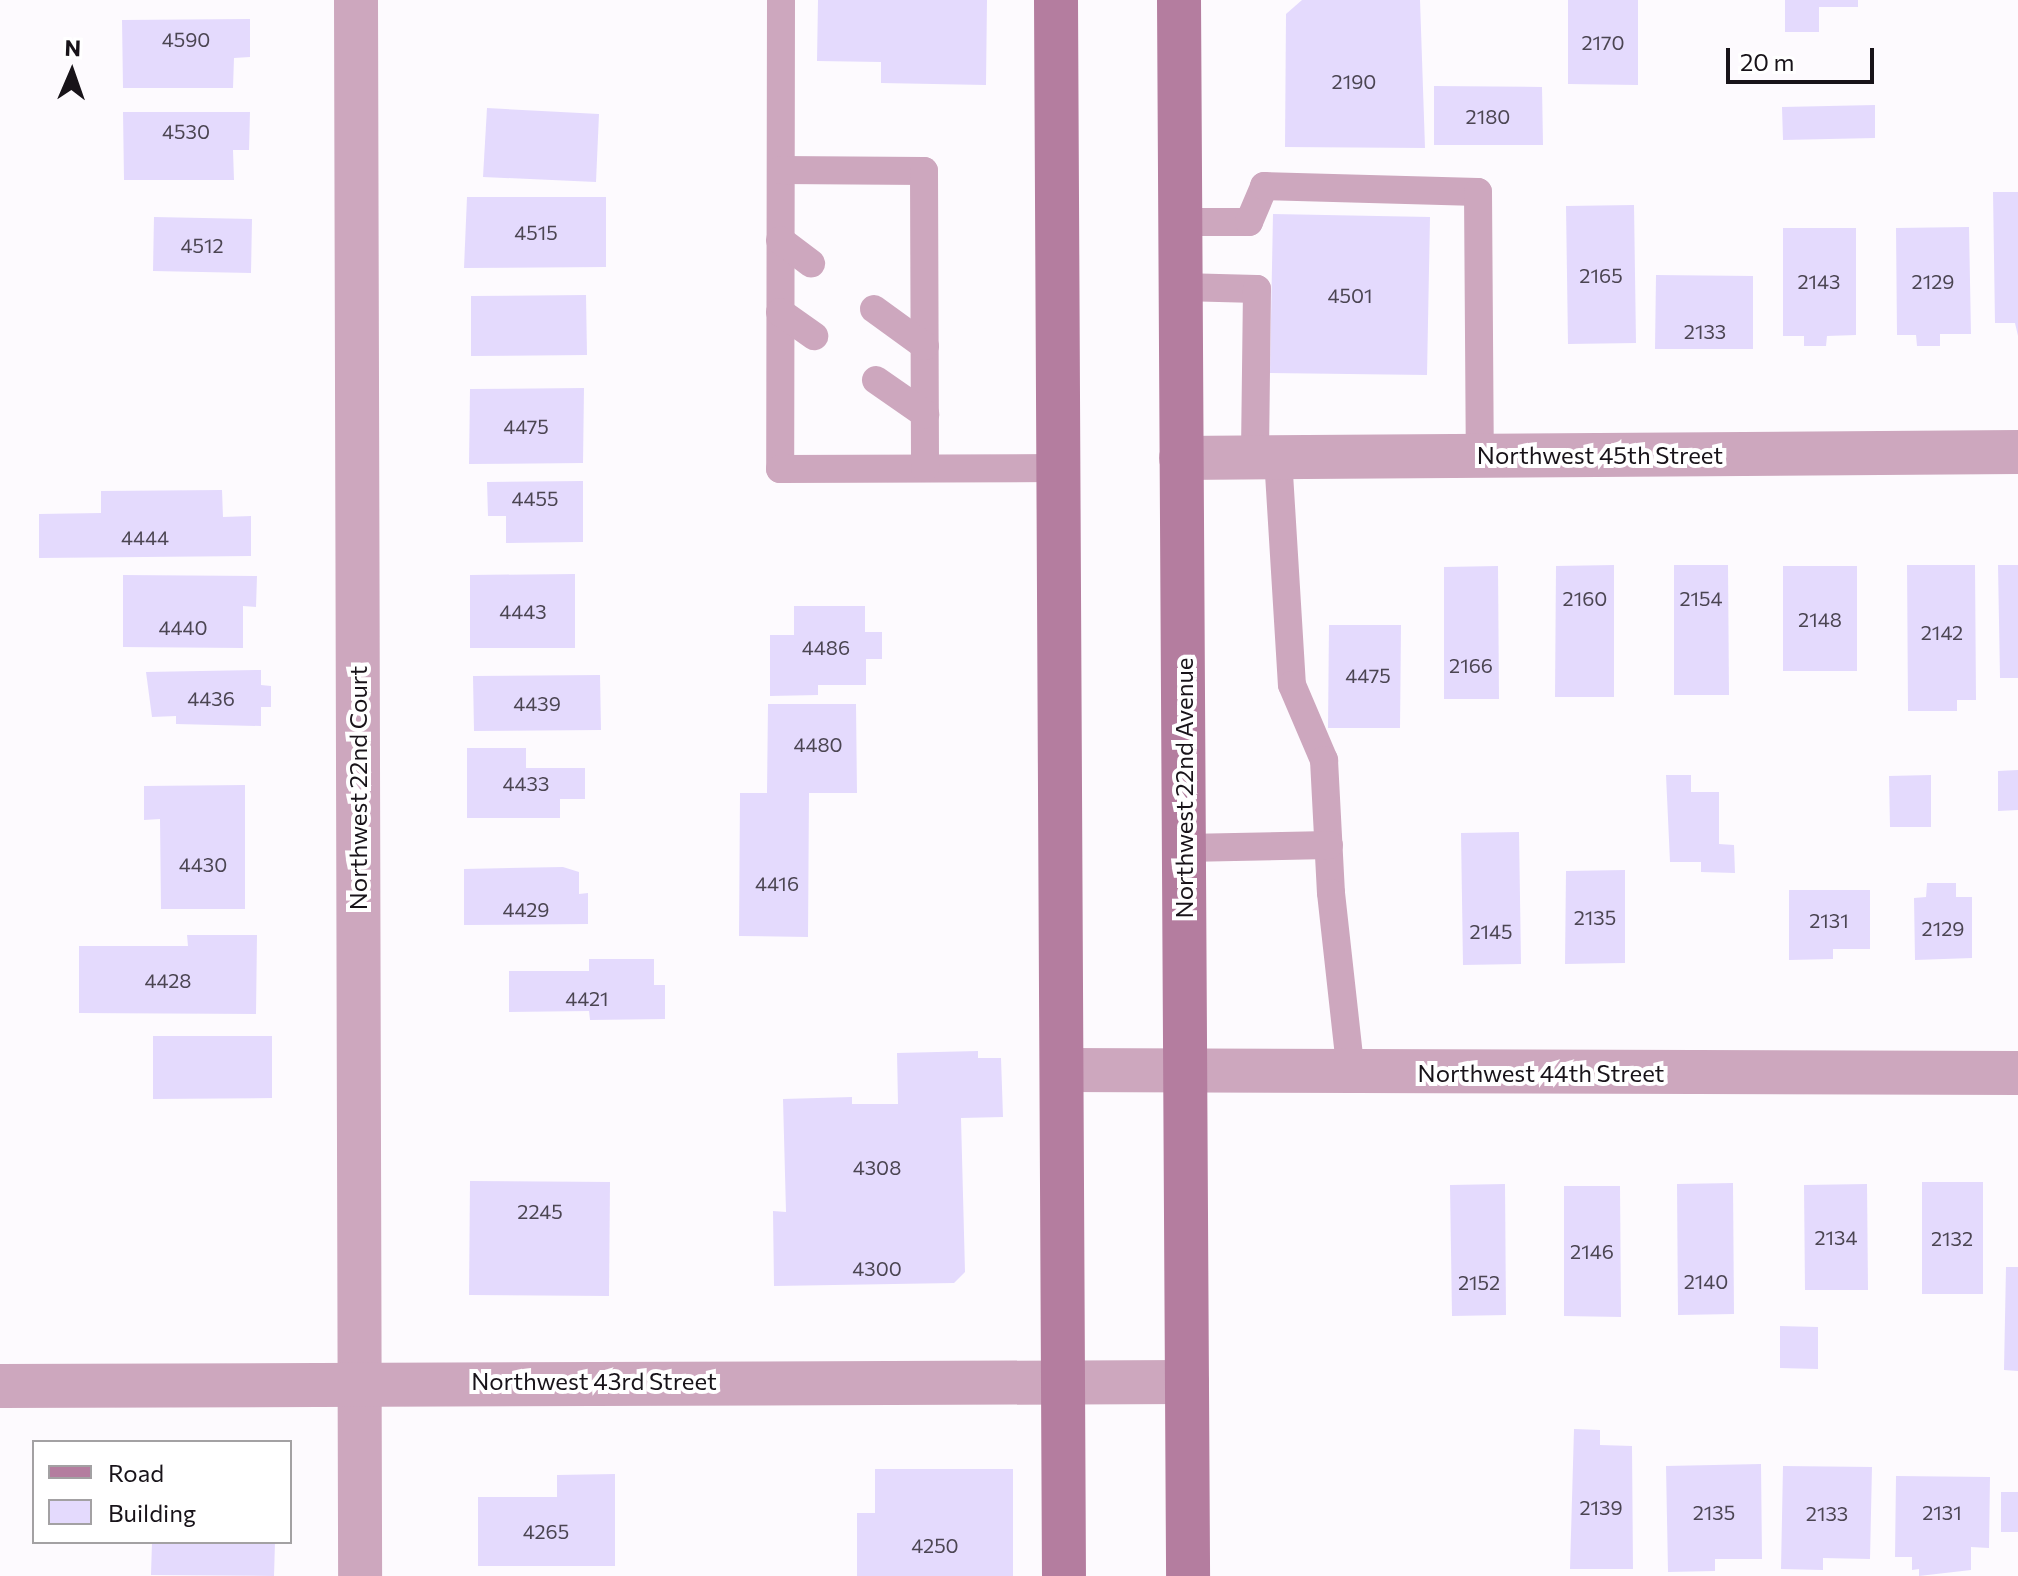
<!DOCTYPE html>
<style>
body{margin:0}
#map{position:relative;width:2018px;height:1576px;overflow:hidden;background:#fdfafe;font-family:Commissioner,sans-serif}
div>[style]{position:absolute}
.building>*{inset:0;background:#e4dafd}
.service>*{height:28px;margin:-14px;padding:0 14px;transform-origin:14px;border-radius:14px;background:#cda7be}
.minor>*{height:44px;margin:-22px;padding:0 22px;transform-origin:22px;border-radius:22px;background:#cda7be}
.secondary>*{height:44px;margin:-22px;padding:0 22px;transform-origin:22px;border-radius:22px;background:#b47d9f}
span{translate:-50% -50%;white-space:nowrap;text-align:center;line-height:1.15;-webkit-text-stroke:8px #fff;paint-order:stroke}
.number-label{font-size:20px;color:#4b4552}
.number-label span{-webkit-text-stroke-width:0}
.street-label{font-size:24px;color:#181319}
.legend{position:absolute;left:32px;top:1440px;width:260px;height:104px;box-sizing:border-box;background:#fff;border:2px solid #a3a1a3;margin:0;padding:10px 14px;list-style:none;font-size:24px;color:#181319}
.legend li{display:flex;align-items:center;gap:16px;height:40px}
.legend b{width:40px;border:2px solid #a3a1a3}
.north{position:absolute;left:32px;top:32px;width:80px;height:80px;-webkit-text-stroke:6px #fff;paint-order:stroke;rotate:2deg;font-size:22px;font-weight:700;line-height:32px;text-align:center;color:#181319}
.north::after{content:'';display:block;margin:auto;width:28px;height:36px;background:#181319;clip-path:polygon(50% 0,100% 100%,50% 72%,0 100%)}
.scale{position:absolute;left:1726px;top:48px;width:148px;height:36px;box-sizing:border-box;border:4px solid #181319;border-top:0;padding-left:10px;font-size:24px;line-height:28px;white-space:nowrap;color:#181319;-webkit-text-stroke:6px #fff;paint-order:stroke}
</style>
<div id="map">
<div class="building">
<div style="clip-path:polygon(818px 0,987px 0,986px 85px,881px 83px,881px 62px,817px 61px)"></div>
<div style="clip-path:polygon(1302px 0,1420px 0,1425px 148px,1285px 147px,1286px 14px)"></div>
<div style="clip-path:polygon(1568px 0,1638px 0,1638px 85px,1568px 84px)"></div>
<div style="clip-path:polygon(1785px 0,1858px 0,1858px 7px,1819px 7px,1819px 32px,1785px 32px)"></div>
<div style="clip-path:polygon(250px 19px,250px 57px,234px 58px,233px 88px,123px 88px,122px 20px)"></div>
<div style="clip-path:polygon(1434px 86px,1542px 87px,1543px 145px,1434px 145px)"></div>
<div style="clip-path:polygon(1875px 105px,1875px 138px,1783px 140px,1782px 107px)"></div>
<div style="clip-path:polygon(487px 108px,599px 114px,596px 182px,483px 177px)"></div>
<div style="clip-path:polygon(123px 112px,250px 112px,249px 150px,233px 150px,234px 180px,124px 180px)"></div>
<div style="clip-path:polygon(1993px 192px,2018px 192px,2018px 336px,2015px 323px,1995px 323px)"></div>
<div style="clip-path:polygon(467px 197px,606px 197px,606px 267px,464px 268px)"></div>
<div style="clip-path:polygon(1634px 205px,1636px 343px,1568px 344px,1566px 206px)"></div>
<div style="clip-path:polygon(1273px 214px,1430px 217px,1427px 375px,1270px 373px)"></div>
<div style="clip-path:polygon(154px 217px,252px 219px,251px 273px,153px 271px)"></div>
<div style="clip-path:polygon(1969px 227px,1971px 334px,1940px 334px,1940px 346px,1917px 346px,1916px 335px,1897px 335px,1896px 228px)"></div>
<div style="clip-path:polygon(1783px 228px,1856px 228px,1856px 335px,1827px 336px,1826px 346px,1804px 346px,1804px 336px,1783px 336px)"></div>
<div style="clip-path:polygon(1656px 275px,1753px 276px,1753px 349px,1655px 349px)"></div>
<div style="clip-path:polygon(586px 295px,587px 355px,471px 356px,471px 296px)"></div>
<div style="clip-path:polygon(584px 388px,583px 463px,469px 464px,470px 389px)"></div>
<div style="clip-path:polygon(583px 481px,583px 542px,506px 543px,506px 516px,488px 516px,487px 482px)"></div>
<div style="clip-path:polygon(222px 490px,223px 517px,251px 516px,251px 556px,39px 558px,39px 514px,101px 513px,101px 491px)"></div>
<div style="clip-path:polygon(1614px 565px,1614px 697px,1555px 697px,1556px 566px)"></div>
<div style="clip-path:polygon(1674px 565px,1728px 565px,1729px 695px,1674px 695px)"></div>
<div style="clip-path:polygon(1907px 565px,1975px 565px,1976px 700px,1957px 700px,1957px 711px,1908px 711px)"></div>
<div style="clip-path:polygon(1998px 565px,2018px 565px,2018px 678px,2000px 678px)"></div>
<div style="clip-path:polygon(1498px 566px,1499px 699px,1444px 699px,1444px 567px)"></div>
<div style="clip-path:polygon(1783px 566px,1857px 566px,1857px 671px,1783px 671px)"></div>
<div style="clip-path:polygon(575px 574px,575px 648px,470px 648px,470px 575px)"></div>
<div style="clip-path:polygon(123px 575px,257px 576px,256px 607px,243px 606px,243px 648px,123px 647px)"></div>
<div style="clip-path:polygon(794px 606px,865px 606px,865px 632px,882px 632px,882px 659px,866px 659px,866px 685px,818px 685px,818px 695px,770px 696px,770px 635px,794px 635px)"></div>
<div style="clip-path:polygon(1329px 625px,1401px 625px,1400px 728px,1328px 728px)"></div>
<div style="clip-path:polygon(261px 670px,261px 685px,271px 686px,271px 707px,261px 707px,261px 726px,176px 724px,176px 716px,152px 717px,146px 672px)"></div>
<div style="clip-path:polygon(600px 675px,601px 730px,474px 731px,473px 676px)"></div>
<div style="clip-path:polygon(768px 704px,856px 704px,857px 793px,809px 793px,808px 937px,739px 936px,740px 793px,767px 793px)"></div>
<div style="clip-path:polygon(467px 748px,526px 748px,526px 768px,585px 768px,585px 799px,560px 799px,560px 818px,467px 818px)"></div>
<div style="clip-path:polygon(2018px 770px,2018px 810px,1998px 811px,1998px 771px)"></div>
<div style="clip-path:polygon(1666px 775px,1691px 775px,1691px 792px,1719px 792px,1719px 844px,1734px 845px,1735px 873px,1701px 872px,1701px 862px,1670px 862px)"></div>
<div style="clip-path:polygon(1931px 775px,1931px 827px,1890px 827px,1889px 776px)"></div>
<div style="clip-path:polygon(245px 785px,245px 909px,161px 909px,160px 819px,144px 820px,144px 786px)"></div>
<div style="clip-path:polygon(1519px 832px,1521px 964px,1463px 965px,1461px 833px)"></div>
<div style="clip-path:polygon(563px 867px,579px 872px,579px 894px,588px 893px,588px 924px,464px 925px,464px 869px)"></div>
<div style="clip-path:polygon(1625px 870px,1625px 963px,1565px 964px,1566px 871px)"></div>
<div style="clip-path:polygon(1927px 883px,1956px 883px,1956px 897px,1972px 897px,1972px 958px,1915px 960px,1914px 898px,1926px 897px)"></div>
<div style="clip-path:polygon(1789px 890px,1870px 890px,1870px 949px,1833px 949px,1833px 959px,1789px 960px)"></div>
<div style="clip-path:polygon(187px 935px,257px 935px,256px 1014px,79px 1013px,79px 946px,188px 946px)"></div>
<div style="clip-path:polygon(589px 959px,654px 959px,654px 985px,665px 985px,665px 1019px,590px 1020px,589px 1011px,509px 1012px,509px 971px,589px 971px)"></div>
<div style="clip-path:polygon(153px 1036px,272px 1036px,272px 1098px,153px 1099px)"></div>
<div style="clip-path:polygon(978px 1051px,978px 1058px,1001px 1058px,1003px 1117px,961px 1118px,965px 1272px,954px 1283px,774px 1286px,773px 1211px,786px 1212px,783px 1099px,852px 1097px,852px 1104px,898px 1104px,897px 1053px)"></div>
<div style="clip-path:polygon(470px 1181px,610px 1182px,609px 1296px,469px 1295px)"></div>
<div style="clip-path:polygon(1922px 1182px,1983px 1182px,1983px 1294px,1922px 1294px)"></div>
<div style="clip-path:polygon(1733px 1183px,1734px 1314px,1678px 1315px,1677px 1184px)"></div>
<div style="clip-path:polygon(1505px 1184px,1506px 1315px,1452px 1316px,1450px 1185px)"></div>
<div style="clip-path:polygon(1867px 1184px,1868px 1290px,1805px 1290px,1804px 1185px)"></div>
<div style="clip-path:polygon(1564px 1186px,1620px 1186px,1621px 1317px,1564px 1316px)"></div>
<div style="clip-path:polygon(2006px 1267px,2018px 1267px,2018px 1371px,2004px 1370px)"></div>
<div style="clip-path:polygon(1780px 1326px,1818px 1327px,1818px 1369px,1780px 1368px)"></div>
<div style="clip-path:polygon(1574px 1429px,1600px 1430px,1600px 1445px,1632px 1446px,1633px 1569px,1570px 1569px)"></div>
<div style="clip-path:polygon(1761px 1464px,1762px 1559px,1715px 1559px,1715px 1571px,1668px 1572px,1666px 1466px)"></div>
<div style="clip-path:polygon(1783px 1466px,1872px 1467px,1870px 1559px,1823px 1558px,1823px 1570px,1781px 1569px)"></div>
<div style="clip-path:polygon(875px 1469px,1013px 1469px,1013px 1576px,857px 1576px,857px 1513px,875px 1513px)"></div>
<div style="clip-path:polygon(615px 1474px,615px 1566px,478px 1566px,478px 1497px,557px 1497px,557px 1475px)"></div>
<div style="clip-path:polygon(1896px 1476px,1990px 1477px,1989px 1548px,1971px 1547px,1971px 1570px,1919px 1576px,1919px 1569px,1912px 1570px,1912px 1557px,1895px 1557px)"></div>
<div style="clip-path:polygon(2001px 1492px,2018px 1492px,2018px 1532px,2001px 1532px)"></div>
<div style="clip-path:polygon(152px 1542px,275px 1542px,274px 1576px,151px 1575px)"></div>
</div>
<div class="service">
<div style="left:781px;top:0;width:469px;rotate:90.1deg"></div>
<div style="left:780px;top:469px;width:279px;rotate:-0.2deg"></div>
<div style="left:781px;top:170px;width:143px;rotate:0.4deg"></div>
<div style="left:924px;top:171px;width:297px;rotate:89.8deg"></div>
<div style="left:1181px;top:222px;width:68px"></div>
<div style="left:1249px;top:222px;width:39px;rotate:-67deg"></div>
<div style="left:1264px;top:186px;width:214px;rotate:1.6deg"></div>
<div style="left:1478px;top:192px;width:264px;rotate:89.6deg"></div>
<div style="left:780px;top:240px;width:39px;rotate:37deg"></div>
<div style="left:1181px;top:287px;width:76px;rotate:1.5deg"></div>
<div style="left:1257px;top:289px;width:169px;rotate:90.7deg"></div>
<div style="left:874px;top:309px;width:63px;rotate:36deg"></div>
<div style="left:780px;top:312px;width:42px;rotate:35.2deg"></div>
<div style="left:876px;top:380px;width:60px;rotate:34.8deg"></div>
<div style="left:1278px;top:457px;width:228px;rotate:86.5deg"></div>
<div style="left:1292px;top:685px;width:82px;rotate:66.9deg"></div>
<div style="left:1324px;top:760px;width:133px;rotate:87deg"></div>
<div style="left:1331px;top:893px;width:181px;rotate:83.7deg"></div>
<div style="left:1185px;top:848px;width:144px;rotate:-1.2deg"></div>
</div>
<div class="minor">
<div style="left:356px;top:0;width:1576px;rotate:89.85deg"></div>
<div style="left:1181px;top:458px;width:837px;rotate:-0.41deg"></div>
<div style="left:1063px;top:1070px;width:955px;rotate:0.18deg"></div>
<div style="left:0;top:1386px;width:1187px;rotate:-0.19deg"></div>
</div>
<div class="secondary">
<div style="left:1056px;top:0;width:1576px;rotate:89.71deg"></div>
<div style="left:1179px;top:0;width:1576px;rotate:89.67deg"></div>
</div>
<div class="number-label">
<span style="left:186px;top:39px">4590</span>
<span style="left:1603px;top:42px">2170</span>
<span style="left:1354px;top:81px">2190</span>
<span style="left:1488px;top:116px">2180</span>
<span style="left:186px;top:131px">4530</span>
<span style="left:536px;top:232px">4515</span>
<span style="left:202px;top:245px">4512</span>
<span style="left:1601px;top:275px">2165</span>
<span style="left:1819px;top:281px">2143</span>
<span style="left:1933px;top:281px">2129</span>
<span style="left:1350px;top:295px">4501</span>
<span style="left:1705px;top:331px">2133</span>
<span style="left:526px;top:426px">4475</span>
<span style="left:535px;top:498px">4455</span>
<span style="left:145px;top:537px">4444</span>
<span style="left:1585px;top:598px">2160</span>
<span style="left:1701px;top:598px">2154</span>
<span style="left:523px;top:611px">4443</span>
<span style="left:1820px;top:619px">2148</span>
<span style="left:183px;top:627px">4440</span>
<span style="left:1942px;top:632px">2142</span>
<span style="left:826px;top:647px">4486</span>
<span style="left:1471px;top:665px">2166</span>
<span style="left:1368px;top:675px">4475</span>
<span style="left:211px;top:698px">4436</span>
<span style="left:537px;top:703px">4439</span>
<span style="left:818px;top:744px">4480</span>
<span style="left:526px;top:783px">4433</span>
<span style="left:203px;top:864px">4430</span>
<span style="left:777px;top:883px">4416</span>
<span style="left:526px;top:909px">4429</span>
<span style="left:1595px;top:917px">2135</span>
<span style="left:1829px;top:920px">2131</span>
<span style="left:1943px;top:928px">2129</span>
<span style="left:1491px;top:931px">2145</span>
<span style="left:168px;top:980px">4428</span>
<span style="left:587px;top:998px">4421</span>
<span style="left:877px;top:1167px">4308</span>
<span style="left:540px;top:1211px">2245</span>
<span style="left:1836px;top:1237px">2134</span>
<span style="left:1952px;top:1238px">2132</span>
<span style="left:1592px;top:1251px">2146</span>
<span style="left:877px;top:1268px">4300</span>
<span style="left:1706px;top:1281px">2140</span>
<span style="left:1479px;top:1282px">2152</span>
<span style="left:1601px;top:1507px">2139</span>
<span style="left:1714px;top:1512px">2135</span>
<span style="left:1942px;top:1512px">2131</span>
<span style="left:1827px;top:1513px">2133</span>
<span style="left:546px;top:1531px">4265</span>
<span style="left:935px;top:1545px">4250</span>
</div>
<div class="street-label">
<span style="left:1600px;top:455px">Northwest 45th Street</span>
<span style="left:358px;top:788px;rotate:-90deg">Northwest 22nd Court</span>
<span style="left:1184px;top:788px;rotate:-90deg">Northwest 22nd Avenue</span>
<span style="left:1541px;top:1073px">Northwest 44th Street</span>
<span style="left:594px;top:1381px">Northwest 43rd Street</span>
</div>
<ul class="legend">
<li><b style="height:10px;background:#b47d9f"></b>Road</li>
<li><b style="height:22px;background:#e4dafd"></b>Building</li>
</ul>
<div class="north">N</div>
<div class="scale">20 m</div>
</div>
